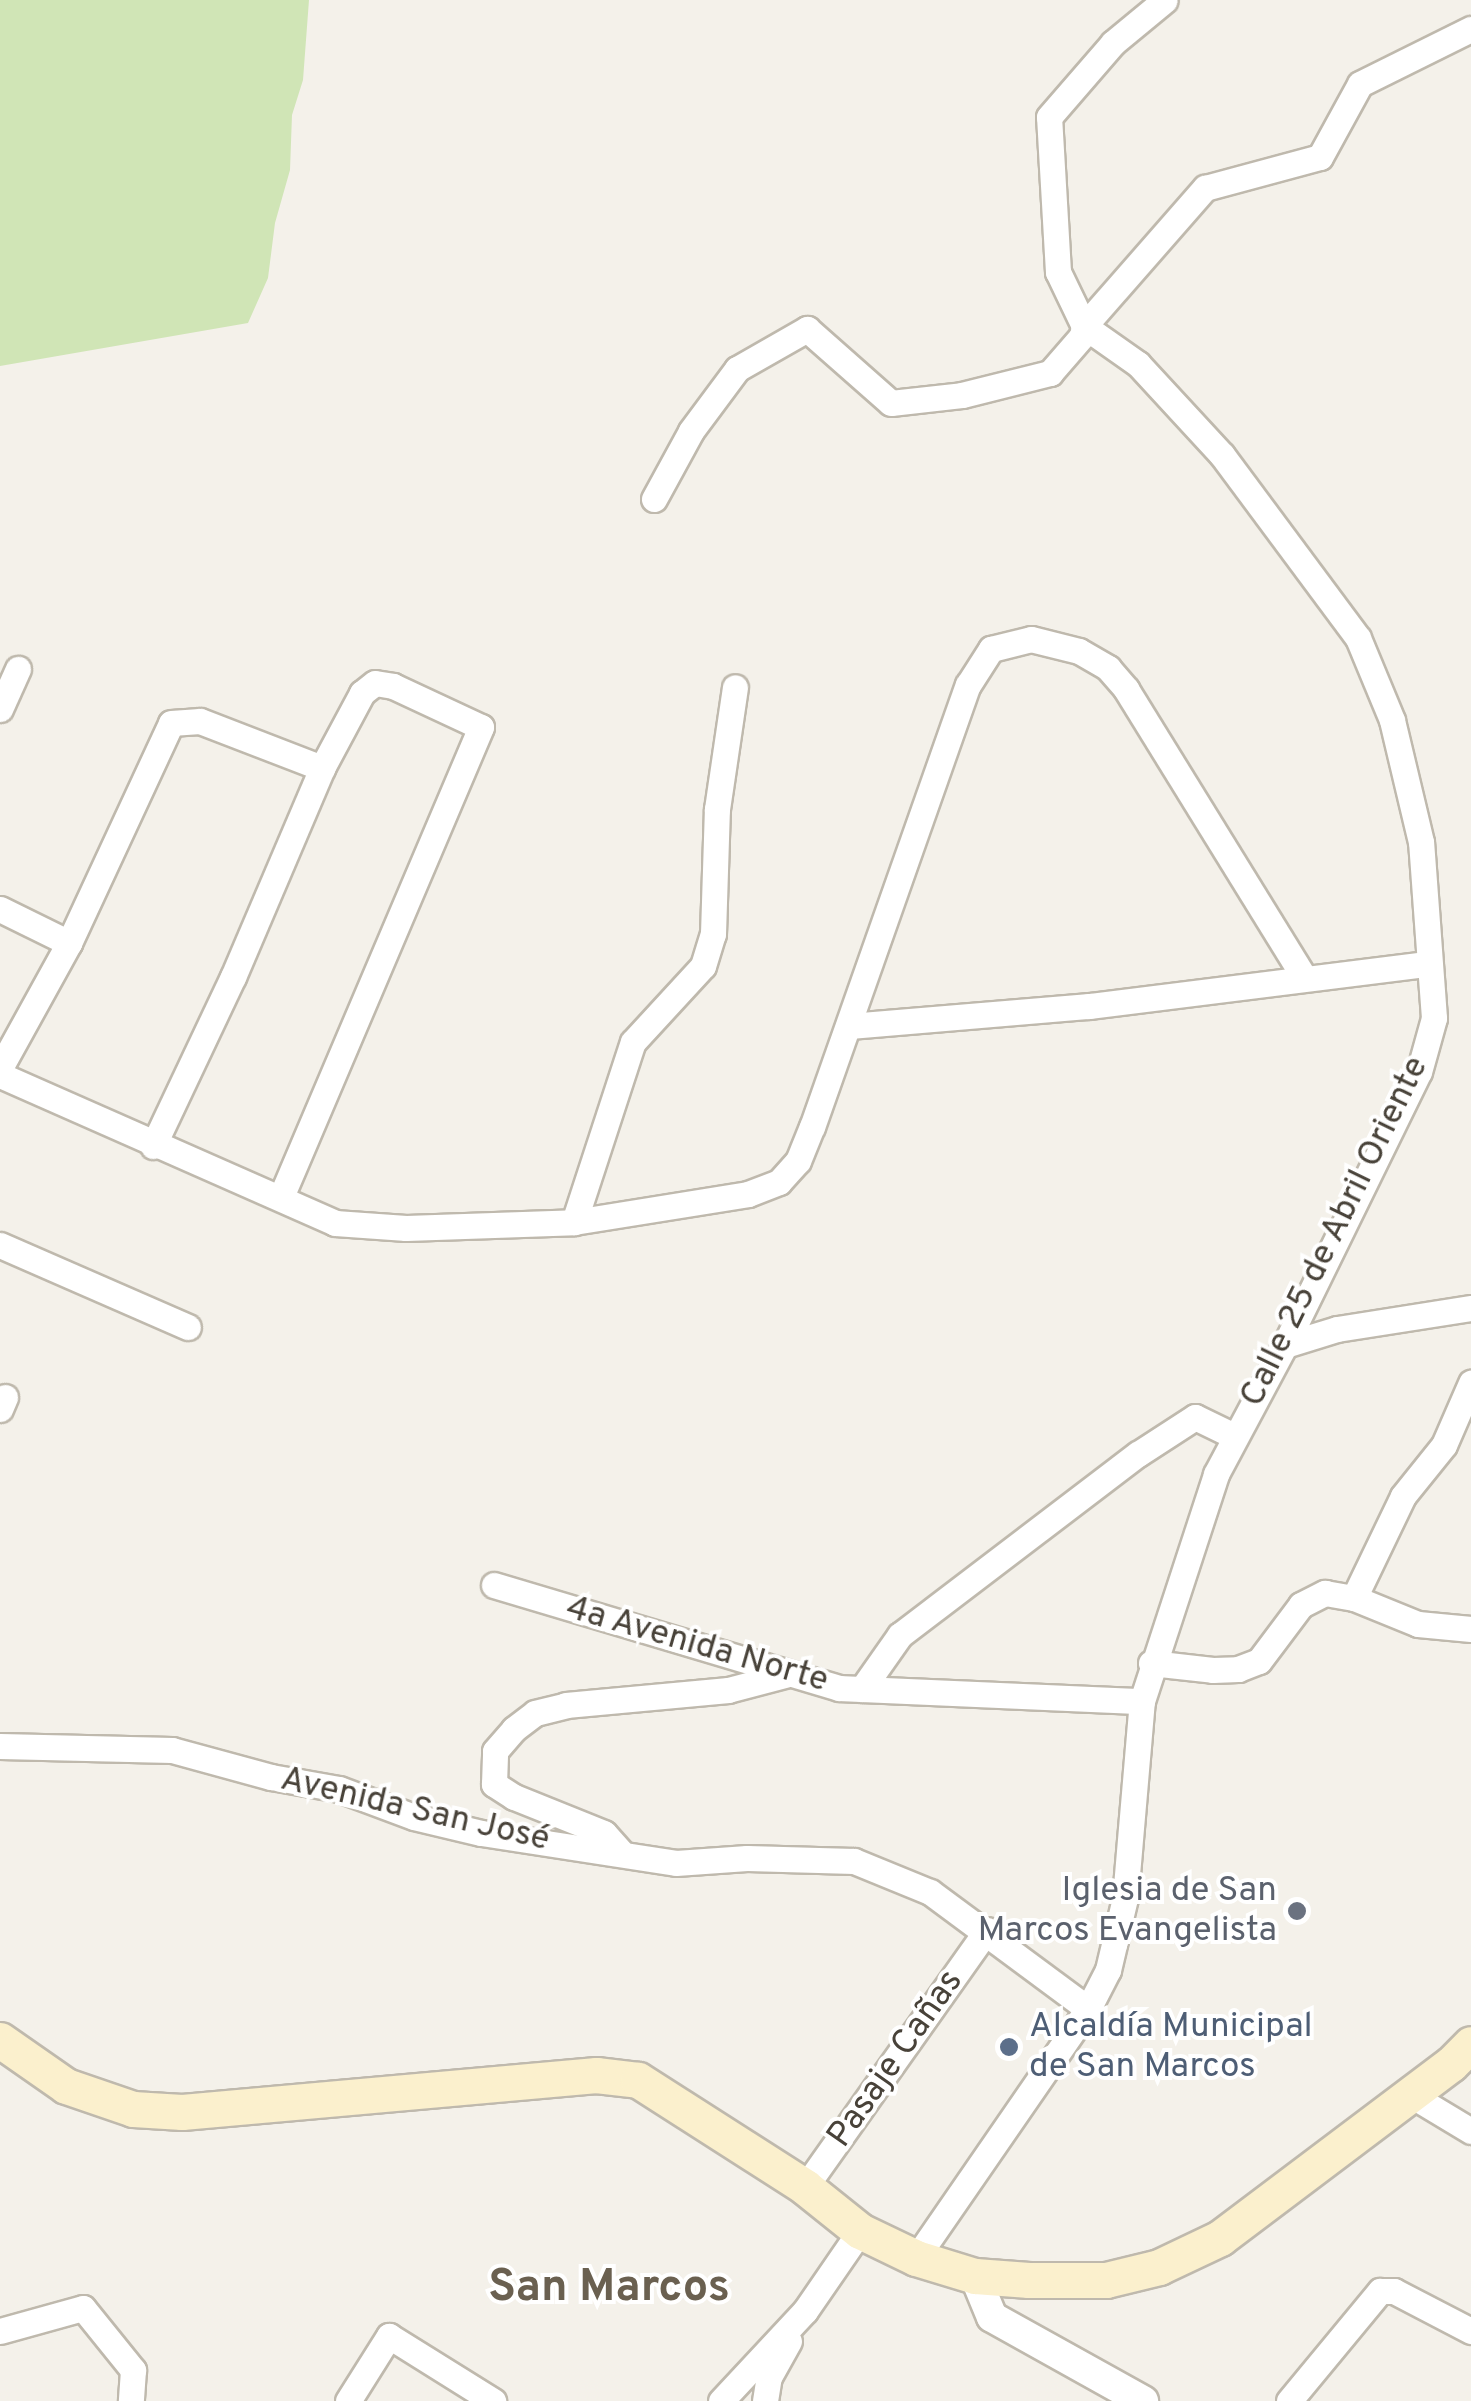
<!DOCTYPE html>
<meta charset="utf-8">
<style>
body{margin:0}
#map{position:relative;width:1471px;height:2401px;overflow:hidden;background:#f4f1ea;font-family:Overpass,sans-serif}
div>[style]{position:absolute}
.green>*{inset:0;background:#d0e5b6}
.roads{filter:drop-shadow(2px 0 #bfb9ad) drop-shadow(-2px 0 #bfb9ad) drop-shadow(0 2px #bfb9ad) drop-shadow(0 -2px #bfb9ad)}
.minor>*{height:25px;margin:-12.5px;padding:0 12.5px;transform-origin:12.5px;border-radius:12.5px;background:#fff}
.tertiary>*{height:30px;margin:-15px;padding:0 15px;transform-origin:15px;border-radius:15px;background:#fff}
.secondary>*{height:35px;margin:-17.5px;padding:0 17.5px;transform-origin:17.5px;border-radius:17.5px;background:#fbf0cd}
.dots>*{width:28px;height:28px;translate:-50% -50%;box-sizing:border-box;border:5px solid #fff;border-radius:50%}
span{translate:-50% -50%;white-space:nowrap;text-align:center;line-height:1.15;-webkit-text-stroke:8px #fff;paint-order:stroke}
.street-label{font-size:35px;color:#484239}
.worship-label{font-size:35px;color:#5b616d}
.right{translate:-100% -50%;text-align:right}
.service-label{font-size:35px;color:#4e5e75}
.left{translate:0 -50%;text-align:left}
.district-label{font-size:45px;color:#6a6050;font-weight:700}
</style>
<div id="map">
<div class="green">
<div style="clip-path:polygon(0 0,309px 0,303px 80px,292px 115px,290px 170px,275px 223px,268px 278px,248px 323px,0 366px)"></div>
</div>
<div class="roads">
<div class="minor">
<div style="left:654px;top:499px;width:77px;rotate:-61.4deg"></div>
<div style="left:691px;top:431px;width:77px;rotate:-53.4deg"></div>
<div style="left:737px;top:369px;width:81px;rotate:-29.7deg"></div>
<div style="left:807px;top:329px;width:112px;rotate:41.4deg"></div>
<div style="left:891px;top:403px;width:71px;rotate:-6.4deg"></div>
<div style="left:962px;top:395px;width:91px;rotate:-14deg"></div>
<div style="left:1050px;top:373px;width:49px;rotate:-49.1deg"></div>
<div style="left:1082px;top:336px;width:10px;rotate:-79deg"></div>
<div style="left:1084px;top:326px;width:184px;rotate:-48.8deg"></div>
<div style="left:1205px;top:188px;width:119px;rotate:-15.1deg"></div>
<div style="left:1320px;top:157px;width:83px;rotate:-61.3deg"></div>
<div style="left:1360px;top:84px;width:124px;rotate:-26.4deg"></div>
<div style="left:0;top:709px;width:44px;rotate:-65.8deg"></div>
<div style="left:0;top:909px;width:77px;rotate:26.2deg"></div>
<div style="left:850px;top:1026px;width:240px;rotate:-4.8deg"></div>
<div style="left:1089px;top:1006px;width:342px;rotate:-7.1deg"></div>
<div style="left:0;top:1068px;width:143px;rotate:-61.1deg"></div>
<div style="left:69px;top:943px;width:242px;rotate:-65.1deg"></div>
<div style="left:171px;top:723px;width:29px;rotate:-4deg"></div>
<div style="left:200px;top:721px;width:131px;rotate:21.1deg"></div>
<div style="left:0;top:1075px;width:366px;rotate:23.8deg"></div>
<div style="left:335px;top:1223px;width:71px;rotate:4deg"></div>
<div style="left:406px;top:1228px;width:168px;rotate:-2deg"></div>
<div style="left:574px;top:1222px;width:176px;rotate:-9.1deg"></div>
<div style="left:748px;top:1194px;width:33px;rotate:-21deg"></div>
<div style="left:779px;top:1182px;width:28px;rotate:-48deg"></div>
<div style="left:798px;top:1161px;width:37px;rotate:-68deg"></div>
<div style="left:812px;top:1127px;width:469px;rotate:-70.6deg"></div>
<div style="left:968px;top:685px;width:43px;rotate:-57.4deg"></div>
<div style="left:991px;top:649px;width:41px;rotate:-14deg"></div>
<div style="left:1031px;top:639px;width:49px;rotate:14deg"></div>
<div style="left:1079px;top:651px;width:34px;rotate:30deg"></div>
<div style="left:1108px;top:668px;width:28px;rotate:49deg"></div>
<div style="left:1126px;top:689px;width:337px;rotate:58.3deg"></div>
<div style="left:153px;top:1146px;width:187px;rotate:-64.7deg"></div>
<div style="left:233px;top:977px;width:227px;rotate:-66.9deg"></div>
<div style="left:322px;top:768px;width:85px;rotate:-61.9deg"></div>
<div style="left:362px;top:693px;width:16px;rotate:-38deg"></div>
<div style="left:375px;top:683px;width:18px;rotate:9deg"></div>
<div style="left:393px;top:686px;width:97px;rotate:25deg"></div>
<div style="left:481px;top:727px;width:511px;rotate:113.05deg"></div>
<div style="left:574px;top:1222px;width:189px;rotate:-71.9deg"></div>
<div style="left:633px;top:1042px;width:103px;rotate:-47.4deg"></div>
<div style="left:703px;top:966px;width:34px;rotate:-73deg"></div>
<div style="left:713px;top:934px;width:125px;rotate:-88.2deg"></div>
<div style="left:717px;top:809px;width:123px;rotate:-81.6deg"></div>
<div style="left:0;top:1245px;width:205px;rotate:23.6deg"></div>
<div style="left:1285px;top:1345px;width:54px;rotate:-17.1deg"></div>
<div style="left:1337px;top:1329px;width:136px;rotate:-8.9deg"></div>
<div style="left:0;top:1409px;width:13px;rotate:-67deg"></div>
<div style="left:494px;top:1585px;width:360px;rotate:16.6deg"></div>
<div style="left:839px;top:1688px;width:303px;rotate:2.5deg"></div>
<div style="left:1354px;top:1598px;width:113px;rotate:-64.3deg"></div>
<div style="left:1403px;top:1496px;width:65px;rotate:-51.2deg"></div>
<div style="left:1444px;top:1445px;width:68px;rotate:-66.5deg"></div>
<div style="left:1151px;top:1663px;width:62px;rotate:6.4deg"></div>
<div style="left:1213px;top:1670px;width:25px;rotate:-2deg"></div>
<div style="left:1238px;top:1669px;width:22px;rotate:-21deg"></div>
<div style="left:1259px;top:1661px;width:70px;rotate:-53.1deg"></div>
<div style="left:1301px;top:1605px;width:27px;rotate:-27deg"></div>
<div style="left:1325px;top:1593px;width:29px;rotate:10deg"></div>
<div style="left:1354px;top:1598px;width:69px;rotate:22.1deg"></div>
<div style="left:1418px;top:1624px;width:53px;rotate:5.4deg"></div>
<div style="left:862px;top:1689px;width:66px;rotate:-54.9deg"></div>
<div style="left:900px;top:1635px;width:299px;rotate:-37.3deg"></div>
<div style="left:1138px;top:1454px;width:68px;rotate:-33deg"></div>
<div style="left:1195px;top:1417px;width:43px;rotate:26deg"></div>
<div style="left:0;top:1746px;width:172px;rotate:1.3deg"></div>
<div style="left:172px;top:1750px;width:103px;rotate:15.3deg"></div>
<div style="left:271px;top:1777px;width:69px;rotate:10deg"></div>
<div style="left:339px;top:1789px;width:80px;rotate:20.5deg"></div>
<div style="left:414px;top:1817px;width:69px;rotate:13.4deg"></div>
<div style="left:481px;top:1833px;width:197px;rotate:8.7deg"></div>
<div style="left:676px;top:1863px;width:71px;rotate:-4deg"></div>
<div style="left:747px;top:1858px;width:107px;rotate:1.6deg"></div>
<div style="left:854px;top:1861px;width:82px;rotate:22.2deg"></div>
<div style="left:930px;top:1892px;width:197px;rotate:36.5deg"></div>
<div style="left:621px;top:1852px;width:25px;rotate:-132deg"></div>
<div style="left:604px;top:1833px;width:97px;rotate:-158.2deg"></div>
<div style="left:514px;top:1797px;width:24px;rotate:-147deg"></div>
<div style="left:494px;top:1784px;width:33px;rotate:-88deg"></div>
<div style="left:495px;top:1751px;width:29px;rotate:-49deg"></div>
<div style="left:514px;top:1729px;width:26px;rotate:-37deg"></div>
<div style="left:535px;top:1713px;width:32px;rotate:-14deg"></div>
<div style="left:566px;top:1705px;width:163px;rotate:-5.3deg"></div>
<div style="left:728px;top:1690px;width:59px;rotate:-14.7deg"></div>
<div style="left:1411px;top:2095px;width:70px;rotate:31deg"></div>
<div style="left:805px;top:2187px;width:315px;rotate:-54.7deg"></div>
<div style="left:916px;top:2258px;width:303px;rotate:-55.4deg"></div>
<div style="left:1088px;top:2009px;width:44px;rotate:-62.9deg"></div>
<div style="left:1108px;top:1970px;width:74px;rotate:-76.7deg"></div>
<div style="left:1125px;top:1898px;width:198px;rotate:-85.1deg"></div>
<div style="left:1142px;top:1701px;width:239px;rotate:-71.9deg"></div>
<div style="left:1216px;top:1474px;width:146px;rotate:-61.9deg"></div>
<div style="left:1285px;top:1345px;width:304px;rotate:-63.9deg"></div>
<div style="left:1419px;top:1072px;width:56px;rotate:-74.5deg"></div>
<div style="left:1434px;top:1018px;width:176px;rotate:-94.2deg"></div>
<div style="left:1421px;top:842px;width:125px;rotate:-103.4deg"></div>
<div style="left:1392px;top:720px;width:89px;rotate:-112.5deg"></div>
<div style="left:1358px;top:638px;width:228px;rotate:-126.6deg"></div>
<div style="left:1222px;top:455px;width:124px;rotate:-132.7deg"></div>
<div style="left:1138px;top:364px;width:66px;rotate:-144.9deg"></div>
<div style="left:1084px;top:326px;width:60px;rotate:-115.7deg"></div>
<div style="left:1058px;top:272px;width:155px;rotate:-93.3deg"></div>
<div style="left:1049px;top:117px;width:98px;rotate:-49.1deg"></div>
<div style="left:1113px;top:43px;width:67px;rotate:-39.6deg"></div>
<div style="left:0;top:2331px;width:86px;rotate:-15.5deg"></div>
<div style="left:83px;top:2308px;width:80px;rotate:51.1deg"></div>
<div style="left:133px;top:2370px;width:31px;rotate:94deg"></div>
<div style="left:348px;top:2401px;width:77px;rotate:-57.8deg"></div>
<div style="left:389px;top:2336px;width:123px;rotate:32deg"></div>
<div style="left:721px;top:2401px;width:123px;rotate:-47deg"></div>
<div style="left:805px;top:2311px;width:97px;rotate:-55.5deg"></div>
<div style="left:765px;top:2401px;width:24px;rotate:-81deg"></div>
<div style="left:769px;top:2377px;width:41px;rotate:-60.9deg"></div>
<div style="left:1289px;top:2401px;width:143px;rotate:-50.4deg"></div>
<div style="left:1380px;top:2291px;width:14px"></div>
<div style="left:1394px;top:2291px;width:87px;rotate:27.5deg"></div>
</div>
<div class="tertiary">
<div style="left:975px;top:2276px;width:44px;rotate:67.5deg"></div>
<div style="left:992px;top:2317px;width:173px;rotate:29.1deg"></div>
</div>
<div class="secondary">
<div style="left:0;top:2040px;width:80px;rotate:34.9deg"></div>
<div style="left:66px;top:2086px;width:71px;rotate:18.9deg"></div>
<div style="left:133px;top:2109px;width:49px;rotate:3.5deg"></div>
<div style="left:182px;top:2112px;width:416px;rotate:-5.1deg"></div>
<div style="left:596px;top:2075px;width:42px;rotate:6.8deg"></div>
<div style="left:638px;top:2080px;width:198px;rotate:32.6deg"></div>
<div style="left:805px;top:2187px;width:70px;rotate:38.7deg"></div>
<div style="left:860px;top:2231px;width:62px;rotate:25.7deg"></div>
<div style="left:916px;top:2258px;width:62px;rotate:17deg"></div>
<div style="left:975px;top:2276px;width:54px;rotate:4.2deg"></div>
<div style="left:1029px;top:2280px;width:77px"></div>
<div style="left:1106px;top:2280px;width:55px;rotate:-13.8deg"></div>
<div style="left:1159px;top:2267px;width:68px;rotate:-25.4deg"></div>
<div style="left:1220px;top:2238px;width:289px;rotate:-37deg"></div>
<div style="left:1451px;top:2064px;width:28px;rotate:-45deg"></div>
</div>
</div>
<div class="dots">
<div style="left:1297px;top:1911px;background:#6b7280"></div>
<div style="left:1009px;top:2047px;background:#5c6f8a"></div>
</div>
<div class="street-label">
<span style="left:1335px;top:1232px;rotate:-64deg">Calle 25 de Abril Oriente</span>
<span style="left:697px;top:1645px;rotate:16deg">4a Avenida Norte</span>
<span style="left:415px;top:1810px;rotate:13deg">Avenida San José</span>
<span style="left:896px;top:2059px;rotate:-55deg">Pasaje Cañas</span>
</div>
<div class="worship-label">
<span class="right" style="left:1277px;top:1911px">Iglesia de San<br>Marcos Evangelista</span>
</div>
<div class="service-label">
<span class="left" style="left:1029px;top:2047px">Alcaldía Municipal<br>de San Marcos</span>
</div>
<div class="district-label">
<span style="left:609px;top:2289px">San Marcos</span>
</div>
</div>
